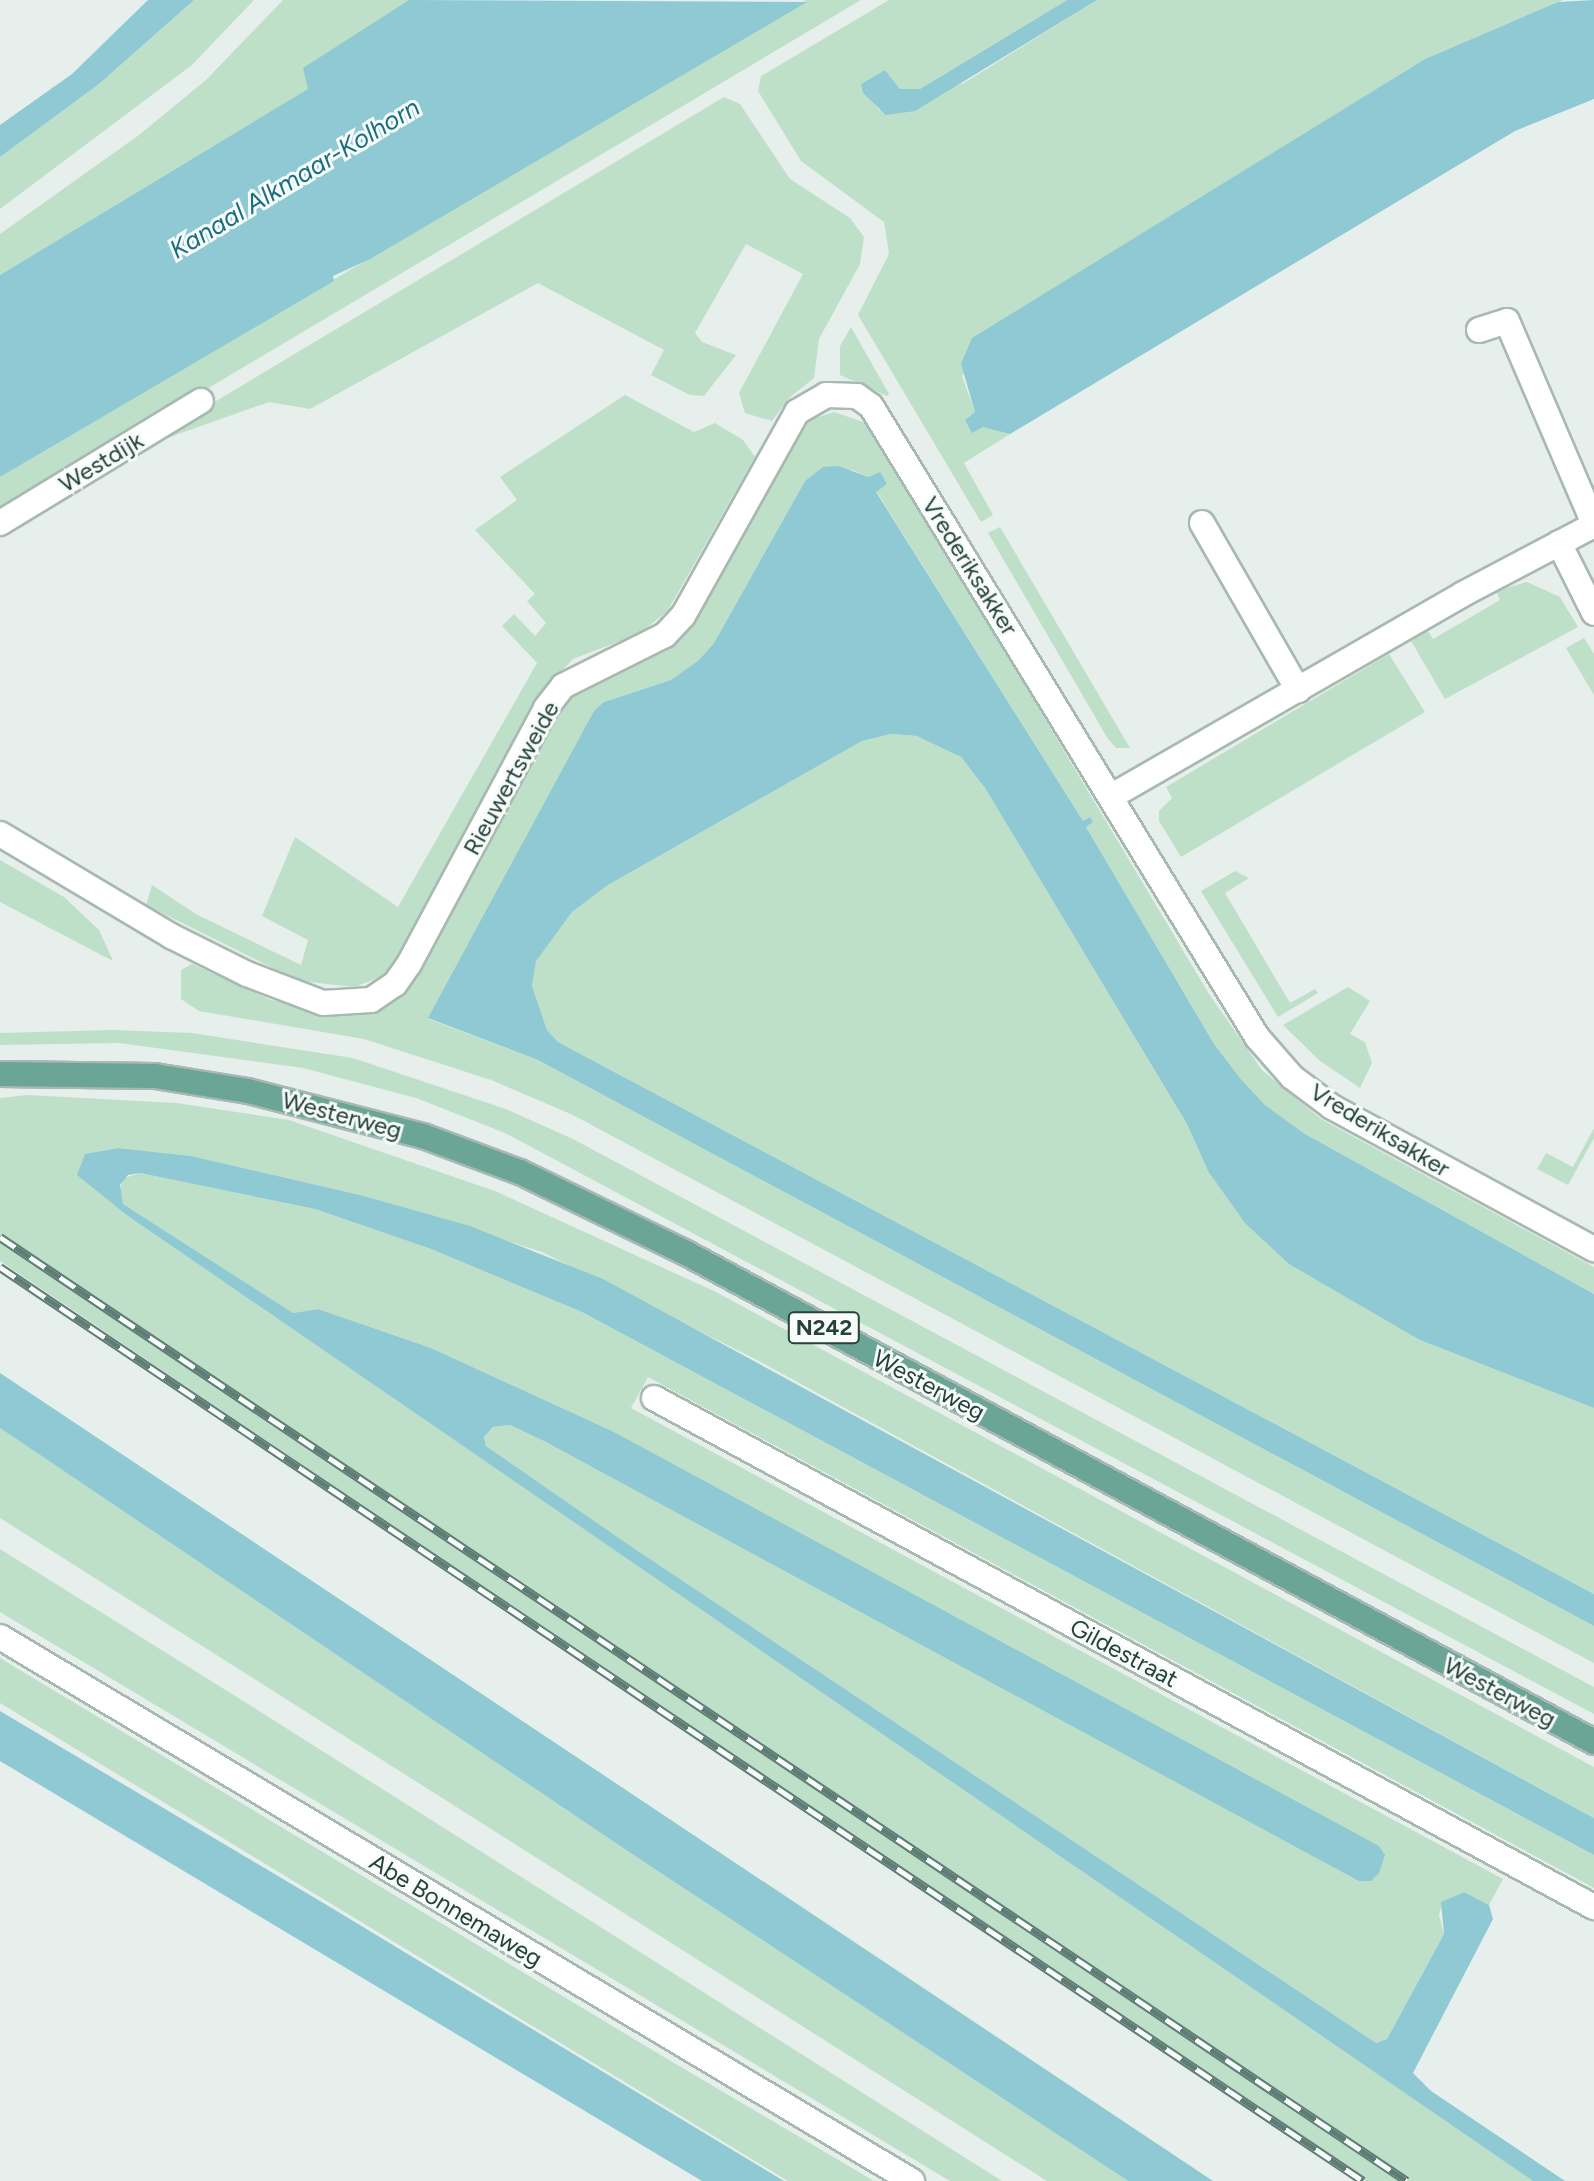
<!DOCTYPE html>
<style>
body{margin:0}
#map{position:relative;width:1594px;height:2181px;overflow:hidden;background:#e6efeb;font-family:Figtree,sans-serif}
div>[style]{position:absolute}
.green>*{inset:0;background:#bfe0c8}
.water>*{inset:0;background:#8ec9d4}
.roads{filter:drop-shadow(2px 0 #a8b8b2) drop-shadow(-2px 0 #a8b8b2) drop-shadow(0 2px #a8b8b2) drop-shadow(0 -2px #a8b8b2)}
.minor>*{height:24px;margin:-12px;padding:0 12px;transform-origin:12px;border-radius:12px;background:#fff}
.major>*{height:24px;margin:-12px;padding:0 12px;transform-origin:12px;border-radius:12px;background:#6aa596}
.rail>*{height:9px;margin-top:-4.5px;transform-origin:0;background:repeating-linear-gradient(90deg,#f7fbf9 0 18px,#5f7d75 0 36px);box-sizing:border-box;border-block:2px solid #5f7d75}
span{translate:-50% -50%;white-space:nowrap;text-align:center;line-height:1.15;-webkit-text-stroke:6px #f7fbf9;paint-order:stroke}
.shield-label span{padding:2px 6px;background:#f7fbf9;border:2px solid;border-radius:6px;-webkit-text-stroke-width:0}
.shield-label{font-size:22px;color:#24423a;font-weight:700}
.street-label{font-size:24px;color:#24423a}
.water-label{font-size:26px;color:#1c6f80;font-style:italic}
</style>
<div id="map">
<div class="green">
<div style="clip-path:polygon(194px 0,254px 0,192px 65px,0 209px,0 157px,99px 84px)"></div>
<div style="clip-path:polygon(283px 0,409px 0,309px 89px,0 275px,0 234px,139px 135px,206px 80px)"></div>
<div style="clip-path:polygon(806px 0,861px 0,0 512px,0 477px)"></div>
<div style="clip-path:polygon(889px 0,1067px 0,920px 89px,900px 89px,885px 70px,861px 84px,879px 110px,964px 83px,1097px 0,1563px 0,1425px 59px,1002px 321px,962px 376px,975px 412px,965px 420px,1010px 434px,964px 463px,993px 515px,981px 522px,858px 315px,889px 254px,884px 222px,801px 161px,758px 91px,761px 76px)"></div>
<div style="clip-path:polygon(724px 97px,740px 104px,790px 179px,850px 218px,864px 237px,860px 264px,819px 339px,814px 378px,789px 398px,772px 421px,745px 413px,739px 393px,803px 274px,746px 244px,695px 333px,702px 342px,736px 355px,704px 396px,690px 395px,651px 375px,664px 350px,538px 283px,310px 409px,269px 402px,136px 449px)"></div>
<div style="clip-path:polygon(851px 327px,889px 394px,887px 396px,840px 375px,840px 346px)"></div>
<div style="clip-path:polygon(625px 395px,694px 432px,715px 423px,743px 440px,755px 457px,668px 610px,641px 633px,573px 659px,546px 687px,395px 964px,382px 976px,355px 987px,299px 981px,146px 905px,152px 885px,196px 914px,301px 965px,308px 940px,262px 916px,295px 837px,398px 907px,537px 663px,502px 626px,514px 614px,535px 636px,546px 623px,527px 601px,535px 594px,475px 530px,517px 500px,500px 477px)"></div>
<div style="clip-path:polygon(834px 412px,863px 422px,878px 439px,1209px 994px,1262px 1070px,1321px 1119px,1594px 1267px,1594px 1294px,1305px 1134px,1265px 1105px,1240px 1078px,1214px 1044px,1086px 827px,1093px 822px,1090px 817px,1083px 821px,876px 491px,887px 484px,852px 470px,805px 481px,714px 643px,699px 660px,671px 680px,604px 702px,429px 1019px,538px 1060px,1594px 1626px,1594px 1663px,573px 1115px,491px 1080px,364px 1039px,199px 1011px,181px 999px,181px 970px,192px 964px,271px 1000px,349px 1014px,379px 1008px,408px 987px,570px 695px,673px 642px,707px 601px,797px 433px,812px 419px)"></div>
<div style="clip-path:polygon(1000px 527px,1130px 748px,1116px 748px,1108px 739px,988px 533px)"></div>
<div style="clip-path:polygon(1527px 582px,1560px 597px,1578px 627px,1445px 699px,1411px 641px,1428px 631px,1433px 639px,1500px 600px,1496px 591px)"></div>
<div style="clip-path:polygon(1584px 638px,1594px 654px,1594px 695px,1566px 648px)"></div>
<div style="clip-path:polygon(1389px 654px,1425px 712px,1181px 857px,1159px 821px,1159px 811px,1172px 798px,1166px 787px)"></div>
<div style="clip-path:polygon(891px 734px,917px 736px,945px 748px,961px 757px,985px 788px,1187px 1124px,1208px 1171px,1420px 1340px,1594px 1408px,1594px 1594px,558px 1042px,547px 1030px,532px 986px,536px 960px,572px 912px,608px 885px,862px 741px)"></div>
<div style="clip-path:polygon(0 860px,64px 897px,99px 930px,113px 961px,0 902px)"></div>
<div style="clip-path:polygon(1235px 871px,1249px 878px,1225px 893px,1290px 1003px,1315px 989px,1318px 993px,1278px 1017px,1201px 891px)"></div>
<div style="clip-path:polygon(1348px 987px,1370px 1001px,1350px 1034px,1365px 1042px,1372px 1063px,1360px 1088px,1320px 1061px,1283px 1025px)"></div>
<div style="clip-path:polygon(112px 1030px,192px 1033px,353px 1058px,506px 1109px,573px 1139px,1594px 1687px,1594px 1714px,505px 1133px,416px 1098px,303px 1068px,119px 1043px,0 1045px,0 1033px)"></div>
<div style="clip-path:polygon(27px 1095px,177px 1103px,289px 1120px,495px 1191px,716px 1292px,1594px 1767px,1594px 1818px,757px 1360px,542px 1252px,360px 1195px,191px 1156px,118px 1148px,85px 1154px,128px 1216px,1533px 2181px,1366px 2181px,0 1261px,0 1098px)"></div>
<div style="clip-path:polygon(1594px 1128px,1594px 1138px,1568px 1185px,1537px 1169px,1546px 1153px,1573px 1167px)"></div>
<div style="clip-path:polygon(140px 1173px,315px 1209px,431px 1249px,582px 1312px,1594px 1855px,1594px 1888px,648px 1377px,631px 1408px,1503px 1879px,1489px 1905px,1464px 1892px,1443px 1902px,1439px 1915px,1444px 1934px,1387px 2039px,1376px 2043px,629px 1545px,486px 1446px,484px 1437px,493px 1427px,510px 1425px,544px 1441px,1367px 1882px,612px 1431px,431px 1348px,318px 1309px,293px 1313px,123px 1204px,119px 1191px,124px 1178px)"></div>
<div style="clip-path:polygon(0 1428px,632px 1854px,1128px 2181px,1047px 2181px,0 1518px)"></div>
<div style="clip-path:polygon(0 1549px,240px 1699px,1002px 2181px,950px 2181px,0 1612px)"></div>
<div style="clip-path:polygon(0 1658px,664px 2057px,874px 2181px,788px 2181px,0 1703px)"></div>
</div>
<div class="water">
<div style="clip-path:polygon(148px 0,194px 0,99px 84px,0 157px,0 125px,72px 74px)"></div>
<div style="clip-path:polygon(409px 0,807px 2px,370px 259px,333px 276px,334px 281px,0 477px,0 275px,308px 89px,303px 68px)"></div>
<div style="clip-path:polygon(1067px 0,1097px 0,915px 111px,886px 115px,863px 93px,861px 84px,885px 70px,900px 89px,920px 89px)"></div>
<div style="clip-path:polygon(1594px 0,1594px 99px,1515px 131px,1010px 434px,983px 427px,972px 433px,965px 420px,975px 412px,961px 364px,972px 338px,1425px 59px,1558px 2px)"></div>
<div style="clip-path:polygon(838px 466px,869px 477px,880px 472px,887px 484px,876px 492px,1083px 821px,1090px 817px,1093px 822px,1086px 827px,1214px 1044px,1240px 1078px,1265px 1105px,1305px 1134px,1594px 1294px,1594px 1408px,1420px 1340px,1289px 1264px,1245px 1223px,1208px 1171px,1187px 1124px,985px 788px,961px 757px,917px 736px,891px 734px,862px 741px,608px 885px,572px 912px,536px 961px,532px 986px,547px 1030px,558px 1042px,1594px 1594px,1594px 1626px,538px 1060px,428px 1018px,594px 711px,604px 702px,671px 680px,699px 660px,714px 643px,805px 481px,823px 467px)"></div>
<div style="clip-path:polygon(118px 1148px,191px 1156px,360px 1195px,470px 1226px,603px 1279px,1594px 1818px,1594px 1855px,582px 1312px,431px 1249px,315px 1209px,140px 1173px,128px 1175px,120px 1185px,123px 1204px,293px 1313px,318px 1309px,431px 1348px,612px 1431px,1379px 1846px,1385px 1855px,1379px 1873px,1371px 1881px,1359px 1881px,544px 1441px,510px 1425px,493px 1427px,484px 1437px,486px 1446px,629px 1545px,1376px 2043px,1387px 2039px,1444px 1934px,1441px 1902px,1464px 1892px,1489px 1905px,1493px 1919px,1413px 2073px,1431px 2091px,1565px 2181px,1533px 2181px,128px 1216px,77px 1175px,85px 1154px)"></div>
<div style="clip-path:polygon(0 1373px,1213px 2181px,1128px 2181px,632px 1854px,0 1428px)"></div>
<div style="clip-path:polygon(0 1711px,325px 1904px,784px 2181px,702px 2181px,0 1761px)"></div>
</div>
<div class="roads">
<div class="minor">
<div style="left:1479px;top:330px;width:29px;rotate:-18deg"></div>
<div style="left:1507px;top:321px;width:221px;rotate:66.8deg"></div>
<div style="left:0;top:523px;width:235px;rotate:-31.3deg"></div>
<div style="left:1202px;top:523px;width:193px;rotate:60.1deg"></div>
<div style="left:1559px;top:543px;width:78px;rotate:63.4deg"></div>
<div style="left:1112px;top:796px;width:405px;rotate:-29.9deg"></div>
<div style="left:1463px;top:594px;width:148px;rotate:-27.8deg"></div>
<div style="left:0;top:834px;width:199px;rotate:30.8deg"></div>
<div style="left:171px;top:936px;width:85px;rotate:26.6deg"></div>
<div style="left:247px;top:974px;width:81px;rotate:20.9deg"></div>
<div style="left:323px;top:1003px;width:48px;rotate:-3.6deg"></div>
<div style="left:371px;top:1000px;width:29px;rotate:-34deg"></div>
<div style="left:395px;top:984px;width:24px;rotate:-55deg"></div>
<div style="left:409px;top:964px;width:290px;rotate:-61.8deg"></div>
<div style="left:546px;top:708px;width:28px;rotate:-52deg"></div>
<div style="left:563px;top:686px;width:114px;rotate:-26.6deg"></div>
<div style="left:665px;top:635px;width:26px;rotate:-47deg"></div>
<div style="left:683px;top:616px;width:234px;rotate:-60.8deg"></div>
<div style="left:797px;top:412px;width:34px;rotate:-30deg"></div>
<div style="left:826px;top:395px;width:31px;rotate:2deg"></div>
<div style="left:857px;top:396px;width:17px;rotate:36deg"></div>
<div style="left:871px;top:406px;width:740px;rotate:58.54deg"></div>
<div style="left:1257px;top:1037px;width:53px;rotate:48.8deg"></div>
<div style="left:1292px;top:1077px;width:50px;rotate:36.9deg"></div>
<div style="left:1332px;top:1107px;width:298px;rotate:28.5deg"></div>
<div style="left:654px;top:1398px;width:1069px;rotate:28.44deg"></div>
<div style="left:0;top:1637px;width:1062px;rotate:30.82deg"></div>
</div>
<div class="major">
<div style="left:0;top:1074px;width:155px;rotate:0.7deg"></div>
<div style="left:155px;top:1076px;width:94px;rotate:9.2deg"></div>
<div style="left:248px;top:1091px;width:181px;rotate:14.4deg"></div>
<div style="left:423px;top:1136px;width:103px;rotate:20.4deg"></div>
<div style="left:520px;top:1172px;width:185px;rotate:26deg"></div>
<div style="left:686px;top:1253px;width:1031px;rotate:28.3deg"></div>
</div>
</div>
<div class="rail">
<div style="left:0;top:1237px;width:1694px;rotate:33.86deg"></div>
<div style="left:0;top:1267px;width:1641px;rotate:33.84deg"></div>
</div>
<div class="shield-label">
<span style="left:824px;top:1328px">N242</span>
</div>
<div class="street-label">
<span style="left:101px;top:462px;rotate:-31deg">Westdijk</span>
<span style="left:970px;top:566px;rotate:58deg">Vrederiksakker</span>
<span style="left:511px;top:778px;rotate:-61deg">Rieuwertsweide</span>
<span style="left:342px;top:1115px;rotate:15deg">Westerweg</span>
<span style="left:1380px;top:1130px;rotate:31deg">Vrederiksakker</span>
<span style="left:929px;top:1385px;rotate:28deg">Westerweg</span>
<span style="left:1124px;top:1653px;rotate:28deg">Gildestraat</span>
<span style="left:1500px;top:1692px;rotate:28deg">Westerweg</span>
<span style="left:456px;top:1910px;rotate:31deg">Abe Bonnemaweg</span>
</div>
<div class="water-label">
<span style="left:295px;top:179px;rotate:-31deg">Kanaal Alkmaar-Kolhorn</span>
</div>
</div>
